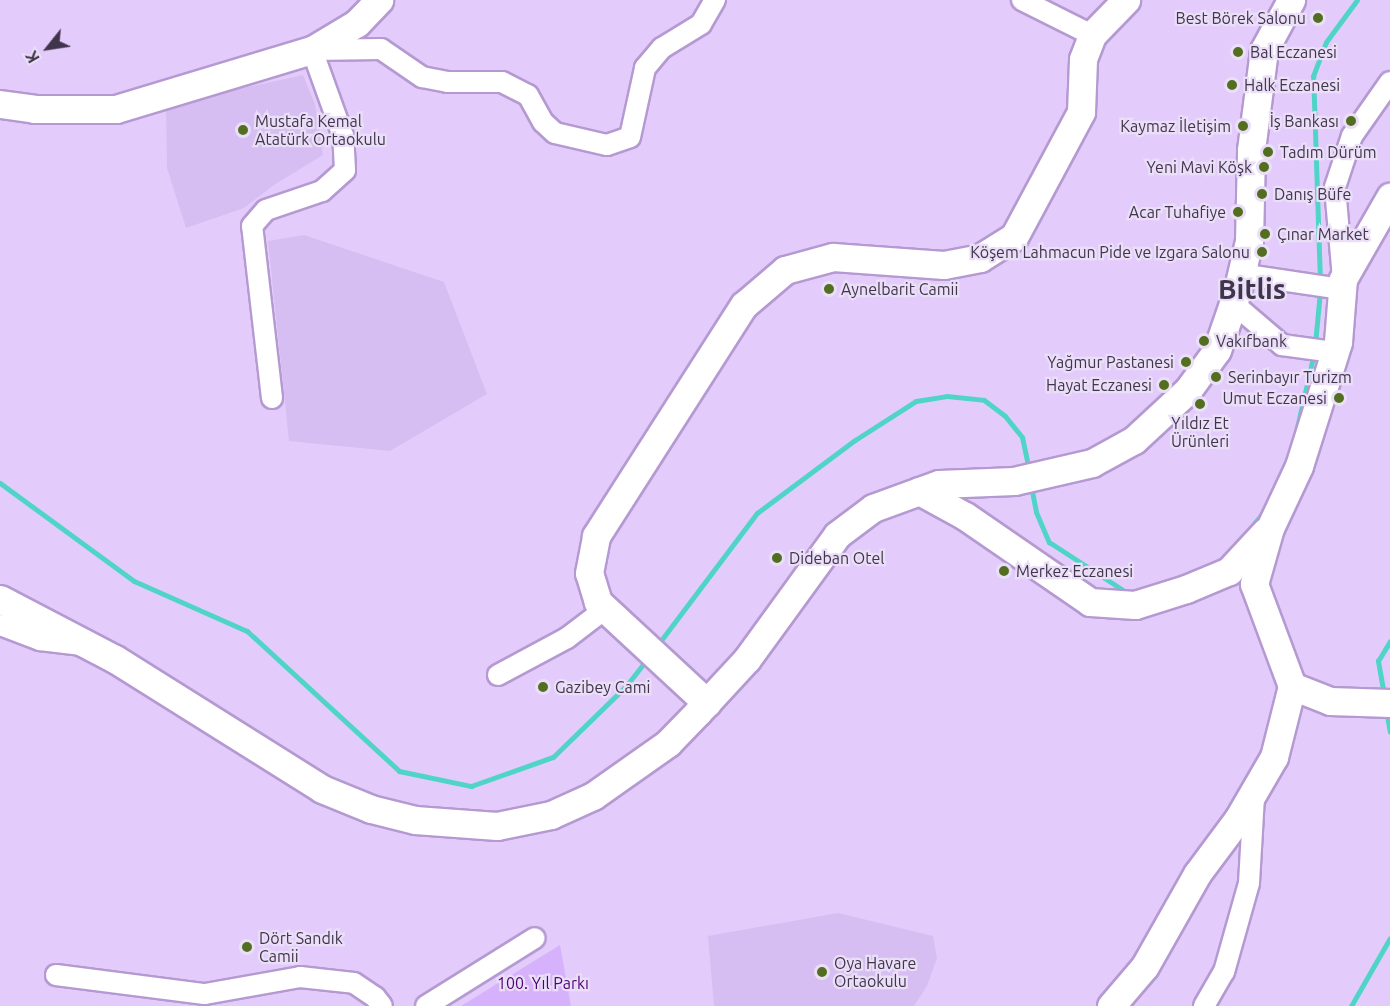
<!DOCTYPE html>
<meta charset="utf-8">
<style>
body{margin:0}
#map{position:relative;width:1390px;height:1006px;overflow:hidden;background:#e3ccfc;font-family:Ubuntu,sans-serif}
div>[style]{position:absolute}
.built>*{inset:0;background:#d7bef2}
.green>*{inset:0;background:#d6b2fc}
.stream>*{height:5px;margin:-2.5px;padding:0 2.5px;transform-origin:2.5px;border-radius:2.5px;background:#51d4c8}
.roads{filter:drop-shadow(2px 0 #b59ad2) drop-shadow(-2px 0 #b59ad2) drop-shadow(0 2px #b59ad2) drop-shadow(0 -2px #b59ad2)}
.street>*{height:20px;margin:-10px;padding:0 10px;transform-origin:10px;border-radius:10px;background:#fff}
.secondary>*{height:27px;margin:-13.5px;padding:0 13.5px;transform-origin:13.5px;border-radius:13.5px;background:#fff}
.dots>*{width:16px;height:16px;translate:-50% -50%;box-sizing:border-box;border:3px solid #eadff7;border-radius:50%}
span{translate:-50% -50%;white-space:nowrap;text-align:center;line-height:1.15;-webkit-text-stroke:4.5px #eadff7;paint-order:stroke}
.poi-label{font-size:16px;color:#41354d}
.right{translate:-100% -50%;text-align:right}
.left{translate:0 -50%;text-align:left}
.park-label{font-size:16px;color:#4e007a}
.town-label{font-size:28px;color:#41354d;font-weight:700}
.north{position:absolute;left:18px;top:18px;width:60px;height:60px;-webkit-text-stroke:4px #eadff7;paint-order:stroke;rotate:240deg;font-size:16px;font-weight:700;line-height:24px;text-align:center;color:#41354d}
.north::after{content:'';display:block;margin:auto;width:21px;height:27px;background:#41354d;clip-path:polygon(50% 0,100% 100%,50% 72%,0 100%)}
</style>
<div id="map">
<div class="built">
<div style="clip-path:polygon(303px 75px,315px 104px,323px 155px,274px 185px,244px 208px,186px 228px,167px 168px,166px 105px)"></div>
<div style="clip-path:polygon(304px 235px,444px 282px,487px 394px,390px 451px,289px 441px,268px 241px)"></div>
<div style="clip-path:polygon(838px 913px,933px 936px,937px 958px,927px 986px,914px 1006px,714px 1006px,708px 936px)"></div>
</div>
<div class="green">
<div style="clip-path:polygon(560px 945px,571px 1006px,461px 1006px)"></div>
</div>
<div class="stream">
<div style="left:1320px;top:282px;width:206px;rotate:-91.9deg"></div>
<div style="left:1313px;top:76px;width:36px;rotate:-69deg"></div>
<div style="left:1326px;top:42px;width:52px;rotate:-53.6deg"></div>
<div style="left:1315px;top:344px;width:53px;rotate:-84.6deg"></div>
<div style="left:1296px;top:432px;width:81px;rotate:-77.2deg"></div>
<div style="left:0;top:483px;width:166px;rotate:36.2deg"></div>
<div style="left:134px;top:581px;width:124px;rotate:23.9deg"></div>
<div style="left:247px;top:631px;width:207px;rotate:42.6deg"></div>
<div style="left:399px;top:771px;width:74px;rotate:11.8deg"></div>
<div style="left:471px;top:786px;width:87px;rotate:-19.5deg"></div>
<div style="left:553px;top:757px;width:102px;rotate:-44.2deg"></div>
<div style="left:626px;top:686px;width:34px;rotate:-52deg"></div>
<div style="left:1031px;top:486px;width:26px;rotate:79deg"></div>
<div style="left:1036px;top:512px;width:33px;rotate:67deg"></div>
<div style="left:1049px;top:542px;width:95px;rotate:33deg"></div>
<div style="left:1248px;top:531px;width:27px;rotate:-51deg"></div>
<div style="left:656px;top:647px;width:168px;rotate:-53deg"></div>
<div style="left:757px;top:513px;width:122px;rotate:-36.7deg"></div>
<div style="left:855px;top:440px;width:72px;rotate:-32.6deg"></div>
<div style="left:916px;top:401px;width:31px;rotate:-9deg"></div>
<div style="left:947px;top:396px;width:37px;rotate:6deg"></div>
<div style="left:984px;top:400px;width:26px;rotate:37deg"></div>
<div style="left:1005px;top:416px;width:27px;rotate:51deg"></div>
<div style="left:1022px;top:437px;width:35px;rotate:78deg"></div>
<div style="left:1384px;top:695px;width:35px;rotate:-100deg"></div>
<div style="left:1378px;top:661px;width:23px;rotate:-59deg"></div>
<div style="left:1386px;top:710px;width:22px;rotate:80deg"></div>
<div style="left:1351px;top:1006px;width:78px;rotate:-60.2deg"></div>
</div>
<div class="roads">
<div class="street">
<div style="left:1022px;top:0;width:78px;rotate:26.6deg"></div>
<div style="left:1240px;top:274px;width:103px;rotate:8.4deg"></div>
<div style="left:1343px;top:279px;width:92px;rotate:-95deg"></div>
<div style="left:1335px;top:187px;width:54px;rotate:-71.6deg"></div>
<div style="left:1352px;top:136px;width:66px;rotate:-54.9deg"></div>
<div style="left:1233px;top:303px;width:65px;rotate:40.6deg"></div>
<div style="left:1282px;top:345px;width:52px;rotate:7.7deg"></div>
<div style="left:272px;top:398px;width:173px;rotate:-96.6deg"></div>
<div style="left:252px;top:226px;width:21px;rotate:-49deg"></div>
<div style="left:266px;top:210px;width:59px;rotate:-18.7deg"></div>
<div style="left:322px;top:191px;width:31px;rotate:-42deg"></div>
<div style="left:345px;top:170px;width:34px;rotate:-93deg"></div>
<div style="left:343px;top:136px;width:91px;rotate:-109.8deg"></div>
<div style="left:312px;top:50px;width:69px;rotate:-0.8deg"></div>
<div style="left:381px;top:49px;width:50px;rotate:34.3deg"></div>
<div style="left:422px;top:77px;width:25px;rotate:11deg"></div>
<div style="left:447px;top:82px;width:55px"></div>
<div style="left:502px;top:82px;width:29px;rotate:27deg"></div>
<div style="left:528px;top:95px;width:31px;rotate:61deg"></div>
<div style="left:543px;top:122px;width:16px;rotate:43deg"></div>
<div style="left:555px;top:133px;width:53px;rotate:13deg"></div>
<div style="left:607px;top:145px;width:24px;rotate:-19deg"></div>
<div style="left:630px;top:137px;width:71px;rotate:-77.7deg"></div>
<div style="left:645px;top:68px;width:26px;rotate:-50deg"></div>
<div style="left:662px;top:48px;width:46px;rotate:-31.6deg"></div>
<div style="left:701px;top:24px;width:28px;rotate:-60deg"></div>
<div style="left:0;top:625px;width:43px;rotate:20.6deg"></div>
<div style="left:40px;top:640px;width:38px;rotate:7deg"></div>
<div style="left:498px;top:675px;width:78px;rotate:-28.2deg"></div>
<div style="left:567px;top:638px;width:48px;rotate:-37.3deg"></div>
<div style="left:56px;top:975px;width:150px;rotate:7.3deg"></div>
<div style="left:205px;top:994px;width:97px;rotate:-10.1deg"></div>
<div style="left:300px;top:977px;width:54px;rotate:6.3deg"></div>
<div style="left:354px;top:983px;width:25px;rotate:34deg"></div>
<div style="left:375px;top:997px;width:11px;rotate:52deg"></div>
<div style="left:426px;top:1006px;width:128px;rotate:-32deg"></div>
<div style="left:1204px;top:1006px;width:39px;rotate:-60deg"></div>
<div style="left:1224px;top:972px;width:92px;rotate:-74.3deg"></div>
<div style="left:1249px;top:883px;width:88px;rotate:-86.7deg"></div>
</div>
<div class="secondary">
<div style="left:0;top:104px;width:34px;rotate:8deg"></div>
<div style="left:34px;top:109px;width:82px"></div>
<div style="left:116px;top:109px;width:205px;rotate:-16.8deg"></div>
<div style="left:312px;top:50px;width:52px;rotate:-31deg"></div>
<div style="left:357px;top:23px;width:32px;rotate:-46deg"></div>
<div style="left:919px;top:491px;width:52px;rotate:28.5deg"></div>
<div style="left:965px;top:516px;width:152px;rotate:34.5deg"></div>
<div style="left:1090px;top:602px;width:45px;rotate:3.8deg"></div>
<div style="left:1135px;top:605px;width:53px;rotate:-17.4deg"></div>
<div style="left:1186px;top:589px;width:47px;rotate:-22.7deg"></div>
<div style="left:1229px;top:571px;width:54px;rotate:-47.2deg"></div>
<div style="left:0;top:599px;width:130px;rotate:27.6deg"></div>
<div style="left:115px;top:659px;width:244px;rotate:32.1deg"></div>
<div style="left:322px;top:789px;width:53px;rotate:22.2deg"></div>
<div style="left:371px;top:809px;width:45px;rotate:14deg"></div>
<div style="left:415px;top:820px;width:82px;rotate:4.2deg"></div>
<div style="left:497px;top:826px;width:55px;rotate:-11.5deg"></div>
<div style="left:551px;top:815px;width:46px;rotate:-24.3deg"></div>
<div style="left:593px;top:796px;width:92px;rotate:-35.2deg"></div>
<div style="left:668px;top:743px;width:43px;rotate:-45.9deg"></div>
<div style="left:698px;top:712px;width:72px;rotate:-47.2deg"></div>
<div style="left:747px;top:659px;width:153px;rotate:-54deg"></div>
<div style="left:837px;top:535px;width:45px;rotate:-36.9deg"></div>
<div style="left:873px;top:508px;width:70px;rotate:-20deg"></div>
<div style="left:939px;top:484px;width:75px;rotate:-2.3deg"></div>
<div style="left:1014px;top:481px;width:80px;rotate:-13deg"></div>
<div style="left:1092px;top:463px;width:48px;rotate:-28.7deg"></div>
<div style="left:1134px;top:440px;width:74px;rotate:-42.8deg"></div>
<div style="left:1188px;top:390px;width:49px;rotate:-54.1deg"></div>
<div style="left:1217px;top:350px;width:61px;rotate:-71deg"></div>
<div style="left:1237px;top:292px;width:52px;rotate:-76.8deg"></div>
<div style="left:1249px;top:241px;width:91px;rotate:-88.7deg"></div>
<div style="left:1251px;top:150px;width:101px;rotate:-82.6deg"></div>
<div style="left:1264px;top:50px;width:57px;rotate:-61.6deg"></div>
<div style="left:1292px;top:686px;width:41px;rotate:21.5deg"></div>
<div style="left:1330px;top:701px;width:60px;rotate:1.9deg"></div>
<div style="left:707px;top:703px;width:149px;rotate:-137.2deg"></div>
<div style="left:598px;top:602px;width:30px;rotate:-107deg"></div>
<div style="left:589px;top:573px;width:38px;rotate:-79deg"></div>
<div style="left:596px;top:536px;width:274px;rotate:-57.4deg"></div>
<div style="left:744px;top:305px;width:54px;rotate:-40.5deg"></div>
<div style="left:785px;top:270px;width:50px;rotate:-15.2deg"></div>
<div style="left:833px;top:257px;width:111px;rotate:4.1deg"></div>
<div style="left:944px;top:265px;width:37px;rotate:-11deg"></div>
<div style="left:980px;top:258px;width:40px;rotate:-32deg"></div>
<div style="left:1014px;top:237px;width:142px;rotate:-61.8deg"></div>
<div style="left:1081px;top:112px;width:53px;rotate:-87.8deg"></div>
<div style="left:1083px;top:59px;width:26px;rotate:-69deg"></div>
<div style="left:1092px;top:35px;width:49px;rotate:-45.8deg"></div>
<div style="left:1111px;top:1006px;width:52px;rotate:-49.6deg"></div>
<div style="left:1145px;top:966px;width:106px;rotate:-60.5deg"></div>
<div style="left:1197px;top:874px;width:69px;rotate:-53.3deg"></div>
<div style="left:1238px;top:819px;width:72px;rotate:-59.9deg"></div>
<div style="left:1274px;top:757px;width:73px;rotate:-75.8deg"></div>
<div style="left:1292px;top:686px;width:109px;rotate:-110.4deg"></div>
<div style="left:1254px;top:584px;width:58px;rotate:-74.1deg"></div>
<div style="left:1270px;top:528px;width:68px;rotate:-64.9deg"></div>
<div style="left:1299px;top:466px;width:130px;rotate:-72.5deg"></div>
<div style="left:1338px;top:342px;width:63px;rotate:-85.5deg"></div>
<div style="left:1343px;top:279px;width:95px;rotate:-60.2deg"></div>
</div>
</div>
<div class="dots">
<div style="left:1318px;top:18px;background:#536e21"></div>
<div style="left:1238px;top:52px;background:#536e21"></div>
<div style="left:1232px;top:85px;background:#536e21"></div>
<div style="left:1351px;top:121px;background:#536e21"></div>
<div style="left:1243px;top:126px;background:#536e21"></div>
<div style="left:243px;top:130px;background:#536e21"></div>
<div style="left:1268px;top:152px;background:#536e21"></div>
<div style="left:1264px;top:167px;background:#536e21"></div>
<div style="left:1262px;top:194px;background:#536e21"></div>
<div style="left:1238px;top:212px;background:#536e21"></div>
<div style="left:1265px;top:234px;background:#536e21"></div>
<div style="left:1262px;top:252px;background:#536e21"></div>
<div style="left:829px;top:289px;background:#536e21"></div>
<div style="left:1204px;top:341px;background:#536e21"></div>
<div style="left:1186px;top:362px;background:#536e21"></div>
<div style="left:1216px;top:377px;background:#536e21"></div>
<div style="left:1164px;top:385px;background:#536e21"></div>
<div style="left:1339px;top:398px;background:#536e21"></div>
<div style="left:1200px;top:404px;background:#536e21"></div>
<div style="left:777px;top:558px;background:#536e21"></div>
<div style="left:1004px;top:571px;background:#536e21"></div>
<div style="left:543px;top:687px;background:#536e21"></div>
<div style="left:247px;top:947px;background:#536e21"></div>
<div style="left:822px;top:972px;background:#536e21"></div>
</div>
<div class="poi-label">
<span class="right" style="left:1306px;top:18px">Best Börek Salonu</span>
<span class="left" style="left:1250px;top:52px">Bal Eczanesi</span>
<span class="left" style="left:1244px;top:85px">Halk Eczanesi</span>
<span class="left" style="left:255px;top:130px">Mustafa Kemal<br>Atatürk Ortaokulu</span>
<span class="right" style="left:1339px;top:121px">İş Bankası</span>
<span class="right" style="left:1231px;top:126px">Kaymaz İletişim</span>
<span class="left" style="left:1280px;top:152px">Tadım Dürüm</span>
<span class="right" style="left:1252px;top:167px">Yeni Mavi Köşk</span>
<span class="left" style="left:1274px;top:194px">Danış Büfe</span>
<span class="right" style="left:1226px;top:212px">Acar Tuhafiye</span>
<span class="left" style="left:1277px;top:234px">Çınar Market</span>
<span class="right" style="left:1250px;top:252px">Köşem Lahmacun Pide ve Izgara Salonu</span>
<span class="left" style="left:841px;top:289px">Aynelbarit Camii</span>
<span class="left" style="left:1216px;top:341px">Vakıfbank</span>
<span class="right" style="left:1174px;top:362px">Yağmur Pastanesi</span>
<span class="left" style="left:1228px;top:377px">Serinbayır Turizm</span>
<span class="right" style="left:1152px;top:385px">Hayat Eczanesi</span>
<span class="right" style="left:1327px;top:398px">Umut Eczanesi</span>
<span style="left:1200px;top:432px">Yıldız Et<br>Ürünleri</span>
<span class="left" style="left:789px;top:558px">Dideban Otel</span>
<span class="left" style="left:1016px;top:571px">Merkez Eczanesi</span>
<span class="left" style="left:555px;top:687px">Gazibey Cami</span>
<span class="left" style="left:259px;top:947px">Dört Sandık<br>Camii</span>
<span class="left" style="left:834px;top:972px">Oya Havare<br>Ortaokulu</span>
</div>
<div class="park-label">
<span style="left:543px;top:983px">100. Yıl Parkı</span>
</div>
<div class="town-label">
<span style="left:1252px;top:289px">Bitlis</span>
</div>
<div class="north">K</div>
</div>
